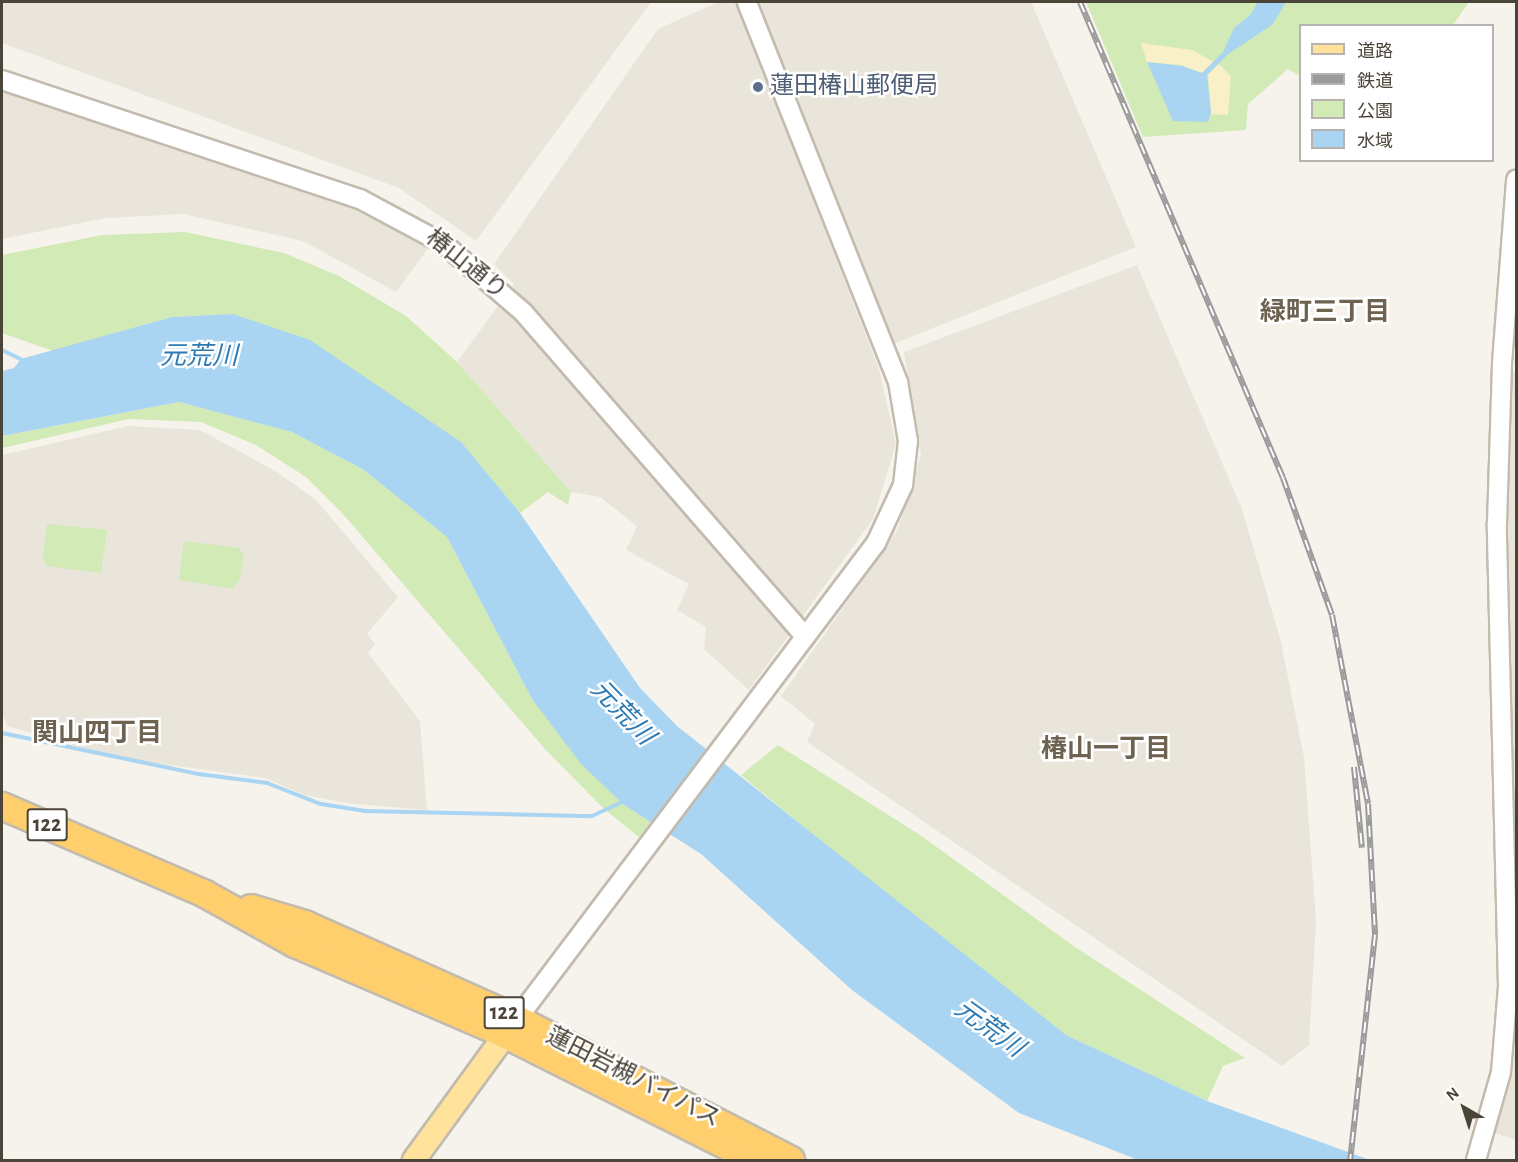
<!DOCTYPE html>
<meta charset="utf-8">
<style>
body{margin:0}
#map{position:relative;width:1518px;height:1162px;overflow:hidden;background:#f6f3ec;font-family:"Alegreya Sans","Noto Sans JP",sans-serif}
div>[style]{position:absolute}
.residential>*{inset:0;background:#eae5da}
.green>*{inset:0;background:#d2eab5}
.sand>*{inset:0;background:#f9efc9}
.water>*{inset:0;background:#a9d4f2}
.stream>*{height:4px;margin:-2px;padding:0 2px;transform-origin:2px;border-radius:2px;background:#a9d4f2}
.roads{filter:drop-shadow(2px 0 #c2bbae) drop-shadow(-2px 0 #c2bbae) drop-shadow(0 2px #c2bbae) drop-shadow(0 -2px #c2bbae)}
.minor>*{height:18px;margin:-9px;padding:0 9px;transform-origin:9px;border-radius:9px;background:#fff}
.major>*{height:22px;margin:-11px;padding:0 11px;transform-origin:11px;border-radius:11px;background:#ffe39c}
.highway>*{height:26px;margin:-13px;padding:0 13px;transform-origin:13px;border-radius:13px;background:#ffcf6e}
.rail>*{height:6px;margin-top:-3px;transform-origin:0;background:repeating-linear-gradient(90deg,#fff 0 11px,#9a9a9a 0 22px);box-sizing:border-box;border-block:2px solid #9a9a9a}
.dots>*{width:16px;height:16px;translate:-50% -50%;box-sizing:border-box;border:3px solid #fff;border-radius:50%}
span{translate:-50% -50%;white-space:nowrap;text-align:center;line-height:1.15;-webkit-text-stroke:5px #fff;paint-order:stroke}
.shield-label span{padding:2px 4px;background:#fff;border:2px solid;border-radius:4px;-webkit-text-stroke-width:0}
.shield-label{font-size:22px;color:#4b4439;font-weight:700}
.service-label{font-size:24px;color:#4e5e75}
.left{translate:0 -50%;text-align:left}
.street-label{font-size:24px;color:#4b4439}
.neighbourhood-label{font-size:26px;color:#6e6250;font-weight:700}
.water-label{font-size:26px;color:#2e7ab2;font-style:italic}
.frame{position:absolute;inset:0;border:3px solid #4b4439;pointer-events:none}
.legend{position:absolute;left:1299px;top:24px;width:195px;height:138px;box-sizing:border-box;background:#fff;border:2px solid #b7b4b0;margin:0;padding:8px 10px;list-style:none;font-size:18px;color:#4b4439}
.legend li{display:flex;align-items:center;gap:12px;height:30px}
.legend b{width:30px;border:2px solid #b7b4b0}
.north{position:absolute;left:1434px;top:1078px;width:60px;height:60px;-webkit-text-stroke:4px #fff;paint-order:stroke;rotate:321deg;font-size:16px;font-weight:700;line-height:24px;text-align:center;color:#4b4439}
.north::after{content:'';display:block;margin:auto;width:21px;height:27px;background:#4b4439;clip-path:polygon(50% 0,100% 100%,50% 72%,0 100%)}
</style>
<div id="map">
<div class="residential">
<div style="clip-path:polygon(2px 2px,651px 2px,476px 241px,399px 188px,2px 43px)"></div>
<div style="clip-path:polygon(718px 2px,736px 2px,879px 369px,896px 444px,873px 519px,749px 690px,704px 649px,706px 627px,677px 610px,689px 584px,626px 550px,637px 526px,600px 497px,571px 492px,457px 362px,514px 284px,494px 264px,658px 29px)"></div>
<div style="clip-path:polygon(755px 2px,1031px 2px,1136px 247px,893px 344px)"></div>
<div style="clip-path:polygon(2px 90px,169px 148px,325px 195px,429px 247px,396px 292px,303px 241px,183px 214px,106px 218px,2px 239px)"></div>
<div style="clip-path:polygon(1137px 265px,1242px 509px,1281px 642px,1304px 757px,1316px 920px,1309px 1045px,1282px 1066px,807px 742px,815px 724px,781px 696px,897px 531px,921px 455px,904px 352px)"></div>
<div style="clip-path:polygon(1510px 371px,1516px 372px,1516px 946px,1506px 542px)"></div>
<div style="clip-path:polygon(128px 426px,200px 430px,277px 472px,316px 500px,398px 597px,367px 634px,375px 644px,368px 653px,420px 721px,427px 810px,346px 803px,305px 795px,265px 778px,117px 758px,7px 726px,2px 713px,2px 455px)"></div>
<div style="clip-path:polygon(1516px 958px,1516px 1140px,1495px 1133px,1513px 1060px)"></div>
</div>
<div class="green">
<div style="clip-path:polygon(1086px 2px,1469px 2px,1453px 25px,1300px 26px,1300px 76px,1288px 69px,1248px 104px,1246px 130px,1143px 137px)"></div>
<div style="clip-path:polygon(185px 232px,284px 253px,339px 276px,406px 316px,457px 362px,571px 492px,568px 505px,548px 492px,520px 513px,461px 442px,233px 314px,172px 317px,53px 351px,2px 333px,2px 255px,102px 235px)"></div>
<div style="clip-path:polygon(179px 402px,292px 432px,364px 470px,447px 537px,532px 699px,624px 805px,651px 822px,639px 837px,603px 808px,544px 748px,343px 514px,306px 477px,256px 445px,201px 422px,129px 419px,2px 448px,2px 436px)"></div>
<div style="clip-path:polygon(47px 524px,107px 530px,101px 573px,46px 566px,43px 557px)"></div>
<div style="clip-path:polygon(184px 541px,240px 548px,244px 557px,239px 580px,232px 589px,179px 580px)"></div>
<div style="clip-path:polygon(778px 745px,920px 835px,1075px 947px,1245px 1058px,1223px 1066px,1207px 1101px,1066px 1035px,916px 919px,741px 775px)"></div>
</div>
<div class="sand">
<div style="clip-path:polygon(1141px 43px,1192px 50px,1214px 62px,1202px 73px,1181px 65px,1147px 62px)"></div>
<div style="clip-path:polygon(1219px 64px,1231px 76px,1228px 115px,1211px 114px,1208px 75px)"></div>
</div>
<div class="water">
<div style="clip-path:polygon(1258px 2px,1286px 2px,1273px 24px,1227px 55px,1207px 75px,1211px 112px,1208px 122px,1173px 121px,1147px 62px,1182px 66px,1202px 73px,1223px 52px,1234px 28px,1250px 15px)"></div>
<div style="clip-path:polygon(233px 314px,310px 340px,461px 442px,520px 513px,640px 688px,677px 726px,1066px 1035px,1207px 1101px,1370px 1160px,1138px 1160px,1019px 1113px,852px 990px,701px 854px,624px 805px,581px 764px,532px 699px,447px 537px,364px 470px,292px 432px,179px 402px,2px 436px,2px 371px,14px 368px,21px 359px,172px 317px)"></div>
</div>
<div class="stream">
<div style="left:2px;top:350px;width:25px;rotate:26deg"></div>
<div style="left:2px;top:733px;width:201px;rotate:11.8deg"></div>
<div style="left:199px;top:774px;width:69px;rotate:7.5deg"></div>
<div style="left:267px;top:783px;width:58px;rotate:21.3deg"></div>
<div style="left:321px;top:804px;width:45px;rotate:9deg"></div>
<div style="left:365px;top:811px;width:227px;rotate:1.3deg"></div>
<div style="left:592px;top:816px;width:35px;rotate:-25deg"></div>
</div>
<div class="roads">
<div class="minor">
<div style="left:2px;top:80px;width:377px;rotate:18.4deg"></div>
<div style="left:360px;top:199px;width:95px;rotate:28.2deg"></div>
<div style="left:444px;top:244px;width:104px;rotate:40.7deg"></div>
<div style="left:523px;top:312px;width:430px;rotate:49deg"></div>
<div style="left:517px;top:1019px;width:596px;rotate:-52.98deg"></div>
<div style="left:876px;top:543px;width:64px;rotate:-65deg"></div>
<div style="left:903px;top:485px;width:44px;rotate:-83.5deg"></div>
<div style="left:908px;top:441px;width:60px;rotate:-99.6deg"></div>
<div style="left:898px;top:382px;width:409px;rotate:-111.7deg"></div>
<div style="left:1476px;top:1160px;width:91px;rotate:-74.1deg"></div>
<div style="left:1501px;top:1072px;width:85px;rotate:-85.3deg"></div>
<div style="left:1508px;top:987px;width:464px;rotate:-91.4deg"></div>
<div style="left:1497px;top:523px;width:160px;rotate:-88.2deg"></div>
<div style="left:1502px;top:363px;width:184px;rotate:-85.6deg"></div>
</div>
<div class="major">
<div style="left:414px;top:1160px;width:173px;rotate:-53.9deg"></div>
</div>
<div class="highway">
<div style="left:2px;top:806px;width:221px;rotate:23.4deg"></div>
<div style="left:205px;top:894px;width:103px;rotate:29.1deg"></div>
<div style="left:295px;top:944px;width:230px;rotate:23.3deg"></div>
<div style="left:506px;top:1035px;width:278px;rotate:26.7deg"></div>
<div style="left:251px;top:908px;width:56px;rotate:16.5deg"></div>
<div style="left:305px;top:924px;width:232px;rotate:24.1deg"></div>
<div style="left:517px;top:1019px;width:308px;rotate:27.2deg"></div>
</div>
</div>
<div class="rail">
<div style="left:1080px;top:2px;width:517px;rotate:66.9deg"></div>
<div style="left:1283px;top:478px;width:145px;rotate:70.3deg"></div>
<div style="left:1332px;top:615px;width:192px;rotate:79.2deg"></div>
<div style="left:1368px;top:804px;width:131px;rotate:86.9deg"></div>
<div style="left:1375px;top:935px;width:226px;rotate:96.3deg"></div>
<div style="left:1354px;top:767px;width:81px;rotate:84.4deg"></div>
</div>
<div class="dots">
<div style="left:758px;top:87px;background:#5c6f8a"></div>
</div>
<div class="shield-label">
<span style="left:47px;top:825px">122</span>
<span style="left:504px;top:1013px">122</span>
</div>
<div class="service-label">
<span class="left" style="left:770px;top:87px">蓮田椿山郵便局</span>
</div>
<div class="street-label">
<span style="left:466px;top:265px;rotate:39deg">椿山通り</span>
<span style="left:633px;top:1078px;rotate:27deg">蓮田岩槻バイパス</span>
</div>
<div class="neighbourhood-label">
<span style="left:1325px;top:313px">緑町三丁目</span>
<span style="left:97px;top:734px">関山四丁目</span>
<span style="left:1106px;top:750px">椿山一丁目</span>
</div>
<div class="water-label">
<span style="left:199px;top:357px">元荒川</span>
<span style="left:622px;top:713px;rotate:46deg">元荒川</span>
<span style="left:989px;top:1029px;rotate:36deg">元荒川</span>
</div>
<div class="frame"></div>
<ul class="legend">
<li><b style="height:8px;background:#ffe39c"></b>道路</li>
<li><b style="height:8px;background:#9a9a9a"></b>鉄道</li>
<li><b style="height:16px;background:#d2eab5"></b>公園</li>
<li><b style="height:16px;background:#a9d4f2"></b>水域</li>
</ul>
<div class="north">N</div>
</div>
